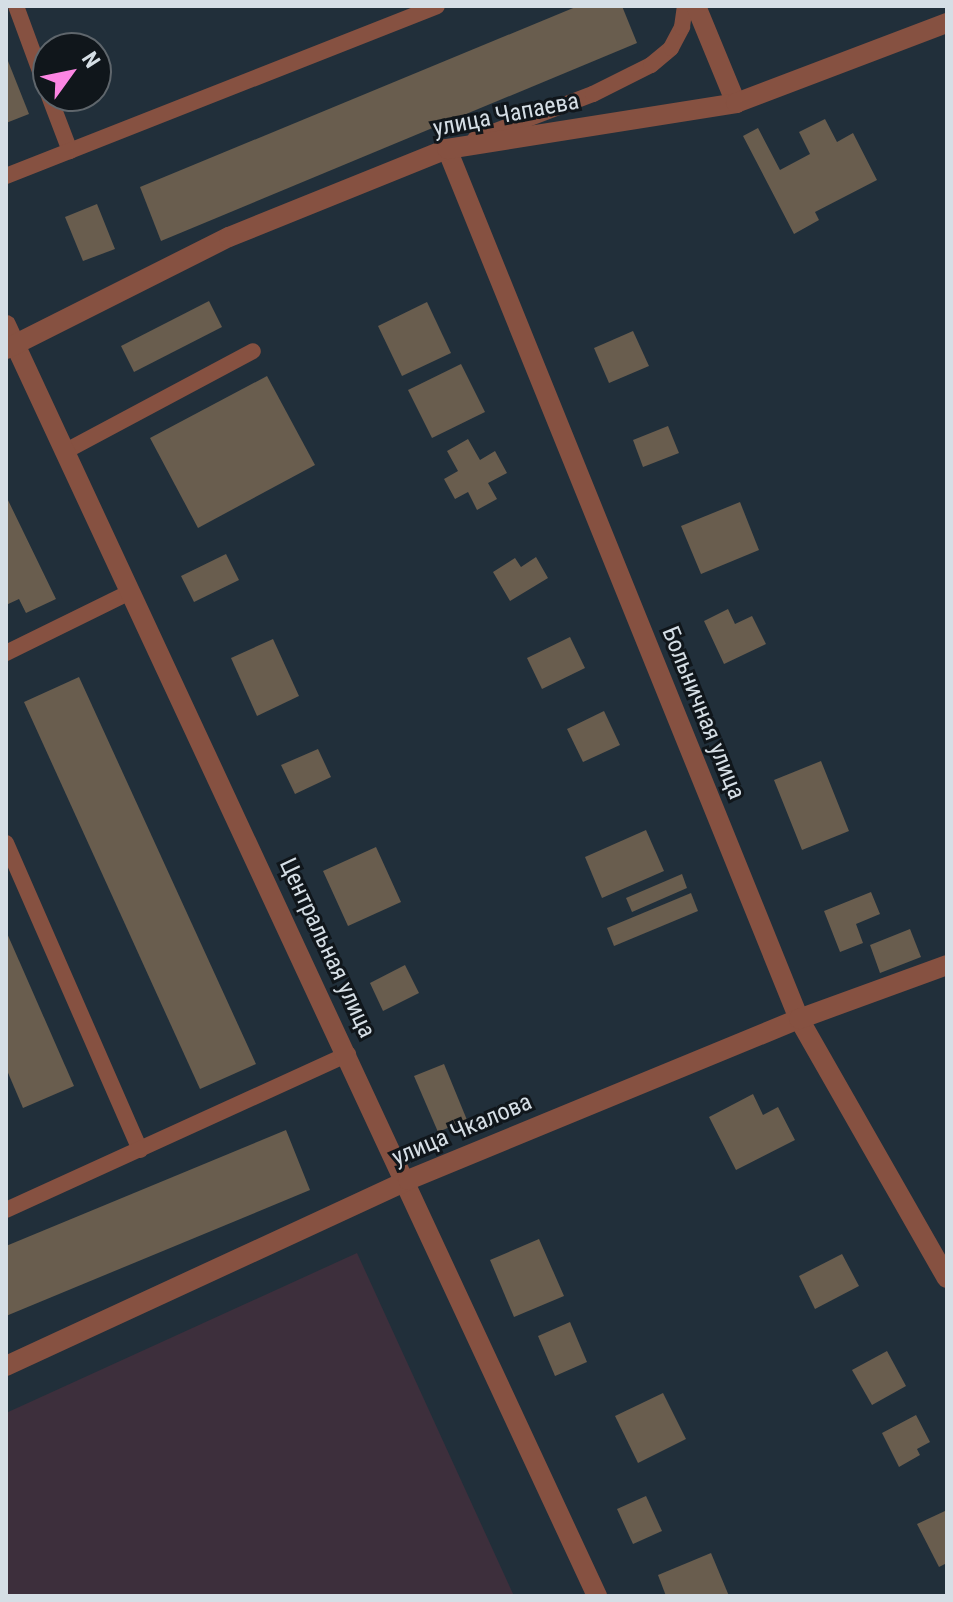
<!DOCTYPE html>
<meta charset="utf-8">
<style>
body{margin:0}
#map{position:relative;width:953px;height:1602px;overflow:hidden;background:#212f3a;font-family:"Roboto Condensed",sans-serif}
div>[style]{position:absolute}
.education>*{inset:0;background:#3d2f3c}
.building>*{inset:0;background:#695d4e}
.lane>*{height:16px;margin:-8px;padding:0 8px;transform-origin:8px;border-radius:8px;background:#865141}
.street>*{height:20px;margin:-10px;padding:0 10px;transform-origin:10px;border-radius:10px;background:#865141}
span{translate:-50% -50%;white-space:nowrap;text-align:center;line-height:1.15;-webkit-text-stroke:6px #10161b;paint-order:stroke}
.street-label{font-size:24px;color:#d5dee5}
.frame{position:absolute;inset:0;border:8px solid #d5dee5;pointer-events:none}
.north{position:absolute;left:32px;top:32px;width:80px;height:80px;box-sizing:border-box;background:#10161b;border:2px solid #5f666c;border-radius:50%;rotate:57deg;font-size:22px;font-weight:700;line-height:32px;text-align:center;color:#d5dee5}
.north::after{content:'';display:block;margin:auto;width:28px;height:36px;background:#fc86e3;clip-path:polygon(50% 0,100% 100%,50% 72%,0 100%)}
</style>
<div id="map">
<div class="education">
<div style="clip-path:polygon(357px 1253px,514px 1596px,6px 1596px,6px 1413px)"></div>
</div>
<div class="building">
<div style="clip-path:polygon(578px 6px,622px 6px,637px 43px,161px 241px,140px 187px)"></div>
<div style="clip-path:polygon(6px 56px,29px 114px,6px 123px)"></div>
<div style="clip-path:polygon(825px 119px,837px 142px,853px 133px,877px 180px,815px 212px,819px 220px,794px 234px,743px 136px,758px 128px,780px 170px,810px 154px,799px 132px)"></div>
<div style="clip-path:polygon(97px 204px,115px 249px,83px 261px,65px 217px)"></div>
<div style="clip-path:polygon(209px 301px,222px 327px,134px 372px,121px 346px)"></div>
<div style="clip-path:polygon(427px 302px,451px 353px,402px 376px,378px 326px)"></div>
<div style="clip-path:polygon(633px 331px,649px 366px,609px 383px,594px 348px)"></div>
<div style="clip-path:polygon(461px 364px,485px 412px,432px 438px,408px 390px)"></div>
<div style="clip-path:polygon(267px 376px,315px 465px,198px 528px,150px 438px)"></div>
<div style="clip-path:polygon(668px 426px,679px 453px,643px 467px,633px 440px)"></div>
<div style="clip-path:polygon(468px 439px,480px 460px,495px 451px,507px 473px,488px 483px,497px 499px,477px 510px,468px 492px,455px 499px,444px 479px,458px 471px,447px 451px)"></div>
<div style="clip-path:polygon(6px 496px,56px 599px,26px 613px,19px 599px,6px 605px)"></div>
<div style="clip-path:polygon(740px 502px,759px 550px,701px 574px,681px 526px)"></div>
<div style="clip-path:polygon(226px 554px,239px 580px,194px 602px,181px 576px)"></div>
<div style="clip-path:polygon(536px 557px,548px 578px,510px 601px,493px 572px,515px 558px,521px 567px)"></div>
<div style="clip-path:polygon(728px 609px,735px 624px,752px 616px,766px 644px,724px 664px,704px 621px)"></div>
<div style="clip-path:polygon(570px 637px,585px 668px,542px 689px,527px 658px)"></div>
<div style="clip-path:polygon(273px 639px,299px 696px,257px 716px,231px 658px)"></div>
<div style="clip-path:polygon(79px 677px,256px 1064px,200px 1089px,24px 702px)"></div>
<div style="clip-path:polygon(604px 711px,620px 745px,583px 762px,567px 729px)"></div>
<div style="clip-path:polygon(318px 749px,331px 777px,295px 794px,281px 765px)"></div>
<div style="clip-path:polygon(821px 761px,849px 831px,802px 850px,774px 780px)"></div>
<div style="clip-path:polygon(646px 830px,664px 871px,602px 898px,585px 857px)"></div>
<div style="clip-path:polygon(376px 847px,401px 902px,348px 926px,323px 871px)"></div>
<div style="clip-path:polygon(682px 874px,687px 888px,632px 912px,626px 898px)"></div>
<div style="clip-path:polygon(871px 892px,880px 914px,856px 924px,863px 943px,840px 952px,824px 911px)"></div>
<div style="clip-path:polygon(691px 893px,698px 911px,614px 946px,607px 928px)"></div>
<div style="clip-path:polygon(910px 929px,921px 957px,880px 973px,870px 945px)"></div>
<div style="clip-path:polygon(6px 931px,74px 1086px,23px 1108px,6px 1068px)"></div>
<div style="clip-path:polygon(405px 965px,419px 993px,383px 1011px,370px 983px)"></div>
<div style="clip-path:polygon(444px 1064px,467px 1120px,438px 1132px,414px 1076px)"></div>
<div style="clip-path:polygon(753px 1094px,763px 1115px,778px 1107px,795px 1140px,736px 1170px,709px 1117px)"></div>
<div style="clip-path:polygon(286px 1130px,310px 1190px,6px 1316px,6px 1246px)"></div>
<div style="clip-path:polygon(539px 1239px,564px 1296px,514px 1317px,490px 1260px)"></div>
<div style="clip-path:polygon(842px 1254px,859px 1286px,815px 1309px,799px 1276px)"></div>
<div style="clip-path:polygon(570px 1322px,587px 1362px,555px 1376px,538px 1336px)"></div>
<div style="clip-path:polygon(887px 1351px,906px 1386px,872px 1405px,852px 1370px)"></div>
<div style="clip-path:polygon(663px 1393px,686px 1439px,638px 1463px,615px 1416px)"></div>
<div style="clip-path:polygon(916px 1415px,930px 1442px,917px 1449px,920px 1455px,899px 1467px,882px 1433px)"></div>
<div style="clip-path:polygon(646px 1496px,662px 1531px,633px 1544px,617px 1509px)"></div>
<div style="clip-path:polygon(945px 1511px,947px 1563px,939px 1567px,917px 1524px)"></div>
<div style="clip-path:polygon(711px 1553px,729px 1596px,666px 1596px,658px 1575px)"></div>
</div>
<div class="lane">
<div style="left:16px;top:6px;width:93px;rotate:69.8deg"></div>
<div style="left:49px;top:96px;width:59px;rotate:69.1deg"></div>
<div style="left:475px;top:139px;width:126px;rotate:-20.9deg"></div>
<div style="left:593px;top:94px;width:65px;rotate:-26.6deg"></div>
<div style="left:651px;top:65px;width:26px;rotate:-40deg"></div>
<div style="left:671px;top:48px;width:24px;rotate:-62deg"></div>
<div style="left:682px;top:27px;width:21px;rotate:-82deg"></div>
<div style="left:6px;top:176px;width:463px;rotate:-21.5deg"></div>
<div style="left:64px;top:452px;width:214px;rotate:-28.1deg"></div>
<div style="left:6px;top:653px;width:138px;rotate:-26.2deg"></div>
<div style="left:6px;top:843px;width:335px;rotate:66.4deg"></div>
<div style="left:6px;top:1210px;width:376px;rotate:-24.5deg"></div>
</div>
<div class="street">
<div style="left:696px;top:6px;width:105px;rotate:67.6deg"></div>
<div style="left:447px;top:149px;width:939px;rotate:67.97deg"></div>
<div style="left:799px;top:1019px;width:298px;rotate:60.3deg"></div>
<div style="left:6px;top:325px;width:1402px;rotate:65.06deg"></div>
<div style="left:6px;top:349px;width:250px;rotate:-26.7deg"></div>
<div style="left:229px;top:237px;width:235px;rotate:-22deg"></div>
<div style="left:447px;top:149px;width:293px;rotate:-9deg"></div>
<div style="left:736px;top:103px;width:226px;rotate:-20.8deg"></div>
<div style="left:6px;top:1366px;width:443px;rotate:-24.8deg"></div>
<div style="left:408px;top:1180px;width:423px;rotate:-22.4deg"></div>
<div style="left:799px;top:1019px;width:158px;rotate:-20deg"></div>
</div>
<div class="street-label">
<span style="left:506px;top:115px;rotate:-11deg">улица Чапаева</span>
<span style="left:703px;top:713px;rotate:68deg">Больничная улица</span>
<span style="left:327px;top:948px;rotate:65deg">Центральная улица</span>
<span style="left:462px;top:1130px;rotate:-23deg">улица Чкалова</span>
</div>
<div class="frame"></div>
<div class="north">N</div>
</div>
